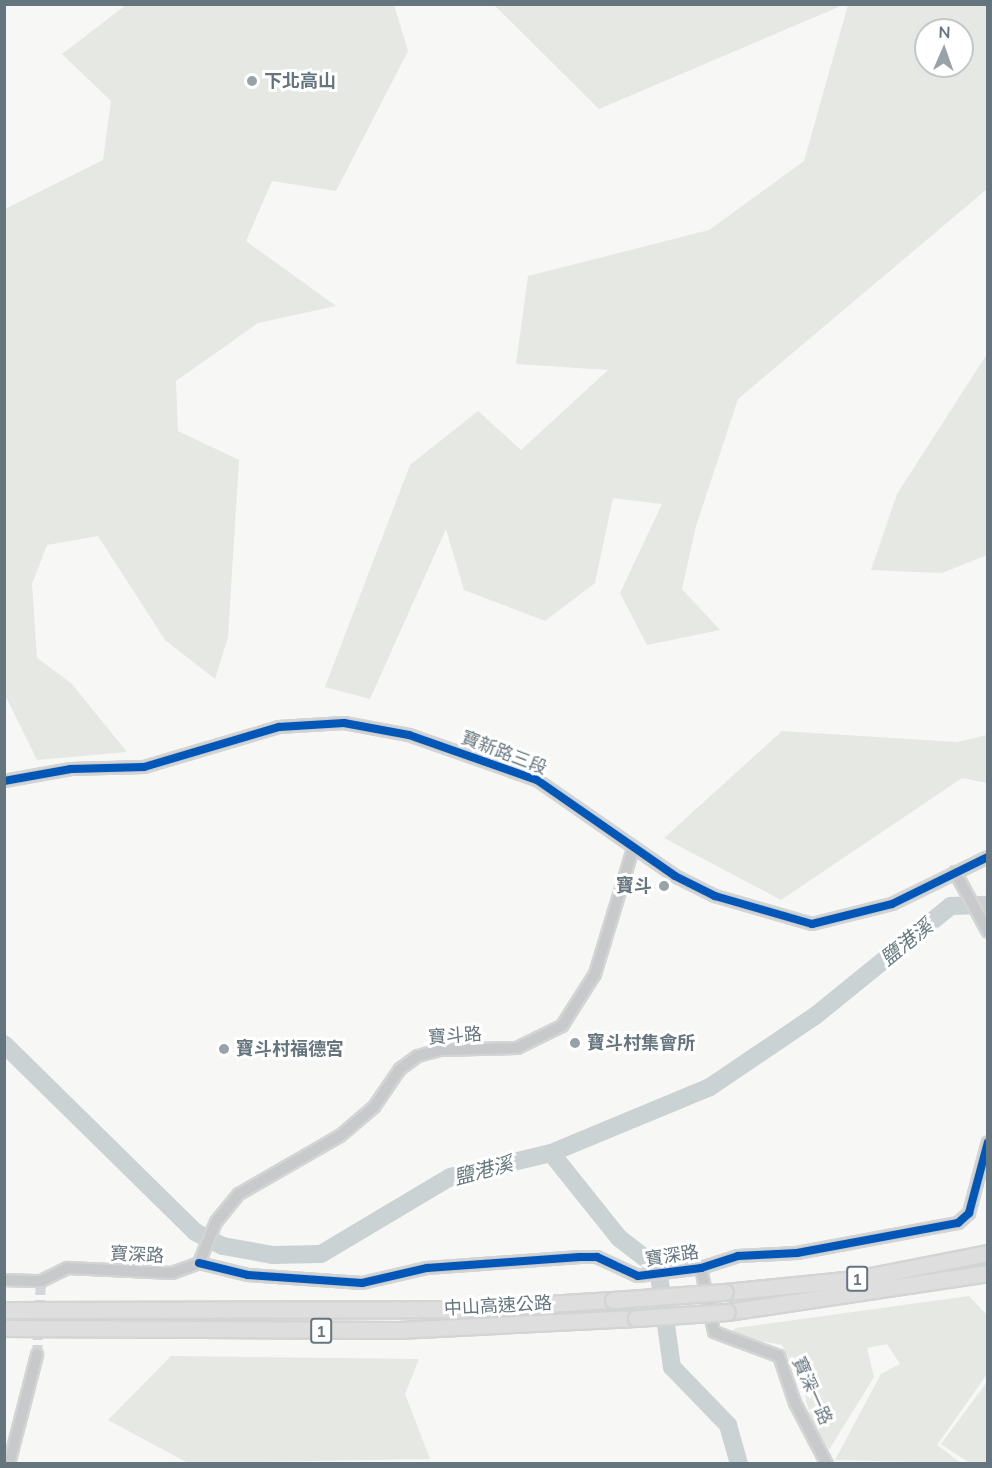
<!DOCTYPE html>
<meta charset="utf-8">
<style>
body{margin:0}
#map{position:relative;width:992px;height:1468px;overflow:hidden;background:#f7f7f6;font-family:Mulish,"Noto Sans TC",sans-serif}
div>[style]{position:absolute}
.green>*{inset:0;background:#e6e8e4}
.river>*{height:18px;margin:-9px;padding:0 9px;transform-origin:9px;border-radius:9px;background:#cad2d4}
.minor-tunnel>*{height:10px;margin-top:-5px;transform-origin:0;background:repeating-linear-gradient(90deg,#d2d6d8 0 10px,transparent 0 15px)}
.roads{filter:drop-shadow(2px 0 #d3d4d4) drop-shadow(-2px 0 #d3d4d4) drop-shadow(0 2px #d3d4d4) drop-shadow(0 -2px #d3d4d4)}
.minor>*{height:10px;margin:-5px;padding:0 5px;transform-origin:5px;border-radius:5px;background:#c8c9ca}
.highway>*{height:15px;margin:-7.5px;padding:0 7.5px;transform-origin:7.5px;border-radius:7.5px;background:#dedede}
.bridges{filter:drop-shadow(2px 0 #d3d4d4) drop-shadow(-2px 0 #d3d4d4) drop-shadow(0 2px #d3d4d4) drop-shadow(0 -2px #d3d4d4)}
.highway-bridge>*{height:15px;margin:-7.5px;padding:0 7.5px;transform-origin:7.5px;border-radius:7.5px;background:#dedede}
.cycleway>*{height:8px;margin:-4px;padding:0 4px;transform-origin:4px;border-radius:4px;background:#0057b8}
.dots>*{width:16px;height:16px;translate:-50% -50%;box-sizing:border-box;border:3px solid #fff;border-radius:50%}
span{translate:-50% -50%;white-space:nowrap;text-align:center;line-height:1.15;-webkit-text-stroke:6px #fff;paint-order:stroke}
.shield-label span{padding:2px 4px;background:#fff;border:2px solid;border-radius:4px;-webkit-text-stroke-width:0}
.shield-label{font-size:16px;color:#65757e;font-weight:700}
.poi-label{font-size:18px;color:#65757e;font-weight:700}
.left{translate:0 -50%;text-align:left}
.right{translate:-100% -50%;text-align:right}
.street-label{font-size:18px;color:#65757e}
.water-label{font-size:20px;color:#657a7f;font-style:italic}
.frame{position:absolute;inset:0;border:6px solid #65757e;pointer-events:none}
.north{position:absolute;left:914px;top:18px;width:60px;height:60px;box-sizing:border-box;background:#fff;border:2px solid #c1c8cb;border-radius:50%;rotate:2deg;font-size:16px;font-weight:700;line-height:24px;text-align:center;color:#65757e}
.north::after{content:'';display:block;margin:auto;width:21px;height:27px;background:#98a2a8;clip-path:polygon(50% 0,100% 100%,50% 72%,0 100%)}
</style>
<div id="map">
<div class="green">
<div style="clip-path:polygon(126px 5px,394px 5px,408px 51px,336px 191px,272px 181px,246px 241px,336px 306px,258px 323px,176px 381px,178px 431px,239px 460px,228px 637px,215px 679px,165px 640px,98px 536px,47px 545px,32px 584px,37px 658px,71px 683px,127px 752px,37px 760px,5px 695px,5px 209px,103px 160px,111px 101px,62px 54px)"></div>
<div style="clip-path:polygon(494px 5px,843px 5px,599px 109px)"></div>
<div style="clip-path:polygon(evenodd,848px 5px,987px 5px,987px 189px,738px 399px,696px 526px,682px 589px,720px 630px,647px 645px,620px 593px,662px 504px,613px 498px,595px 583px,545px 621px,464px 590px,446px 529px,370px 699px,325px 687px,410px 465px,478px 411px,521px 450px,608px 370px,516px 364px,528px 276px,709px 230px,804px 161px,848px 5px,926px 30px,962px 30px,962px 66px,926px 66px,926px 30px)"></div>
<div style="clip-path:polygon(987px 354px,987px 555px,942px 573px,871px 570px,897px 494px)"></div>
<div style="clip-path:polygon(782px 731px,957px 742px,987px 735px,987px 783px,962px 778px,781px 900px,664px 838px)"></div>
<div style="clip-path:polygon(969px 1296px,987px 1315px,987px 1374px,937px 1445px,961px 1463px,835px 1460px,881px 1374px,900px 1364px,887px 1344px,867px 1348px,874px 1377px,829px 1450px,813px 1427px,803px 1387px,782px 1345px,727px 1335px,736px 1328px)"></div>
<div style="clip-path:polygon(171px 1356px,419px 1359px,405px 1394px,430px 1459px,188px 1463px,108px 1420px)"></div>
<div style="clip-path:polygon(987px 1382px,987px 1463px,970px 1463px,941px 1444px)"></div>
</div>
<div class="river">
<div style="left:4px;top:1044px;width:268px;rotate:44.5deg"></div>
<div style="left:195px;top:1232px;width:31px;rotate:27deg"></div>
<div style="left:223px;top:1246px;width:51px;rotate:10.2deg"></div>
<div style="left:273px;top:1255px;width:48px;rotate:-1.2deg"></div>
<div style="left:321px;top:1254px;width:150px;rotate:-30.8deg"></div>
<div style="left:450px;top:1177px;width:104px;rotate:-13.4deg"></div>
<div style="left:551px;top:1153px;width:172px;rotate:-22.5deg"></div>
<div style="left:710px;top:1087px;width:127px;rotate:-34.1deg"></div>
<div style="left:815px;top:1016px;width:175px;rotate:-39deg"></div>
<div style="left:951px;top:906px;width:37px;rotate:-2deg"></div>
<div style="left:551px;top:1153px;width:109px;rotate:51.3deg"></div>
<div style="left:619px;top:1238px;width:49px;rotate:37.6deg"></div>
<div style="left:658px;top:1268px;width:100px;rotate:82deg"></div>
<div style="left:672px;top:1367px;width:81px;rotate:46deg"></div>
<div style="left:728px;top:1425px;width:41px;rotate:74.2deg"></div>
</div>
<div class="minor-tunnel">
<div style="left:37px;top:1355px;width:74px;rotate:-86.9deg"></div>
</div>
<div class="roads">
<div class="minor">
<div style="left:4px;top:781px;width:68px;rotate:-10.2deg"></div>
<div style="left:71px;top:769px;width:73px;rotate:-1.6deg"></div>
<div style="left:144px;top:767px;width:141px;rotate:-16.5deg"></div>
<div style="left:279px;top:727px;width:65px;rotate:-3.5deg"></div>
<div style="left:344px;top:723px;width:66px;rotate:10.5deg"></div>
<div style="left:409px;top:735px;width:136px;rotate:19.4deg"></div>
<div style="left:537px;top:780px;width:168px;rotate:34.8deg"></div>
<div style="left:675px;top:876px;width:45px;rotate:26.6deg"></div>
<div style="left:715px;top:896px;width:101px;rotate:16.1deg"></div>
<div style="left:812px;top:924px;width:82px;rotate:-14deg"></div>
<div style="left:892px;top:904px;width:107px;rotate:-26.1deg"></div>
<div style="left:955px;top:872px;width:68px;rotate:61.2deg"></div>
<div style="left:199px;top:1263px;width:50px;rotate:13.8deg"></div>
<div style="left:248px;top:1275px;width:114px;rotate:4deg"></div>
<div style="left:362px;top:1283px;width:67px;rotate:-13deg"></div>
<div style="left:427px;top:1268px;width:153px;rotate:-4.1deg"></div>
<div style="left:580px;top:1257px;width:17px"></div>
<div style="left:597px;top:1257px;width:45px;rotate:24.9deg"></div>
<div style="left:638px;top:1276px;width:64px;rotate:-7.2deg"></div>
<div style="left:701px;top:1268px;width:39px;rotate:-18deg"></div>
<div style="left:738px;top:1256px;width:59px;rotate:-2.9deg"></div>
<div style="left:797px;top:1253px;width:164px;rotate:-10.6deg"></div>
<div style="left:958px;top:1223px;width:15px;rotate:-42deg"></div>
<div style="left:969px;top:1213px;width:73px;rotate:-75deg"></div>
<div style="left:199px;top:1263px;width:44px;rotate:-67.5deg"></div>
<div style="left:216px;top:1222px;width:36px;rotate:-51deg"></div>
<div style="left:239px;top:1194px;width:116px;rotate:-29.9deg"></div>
<div style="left:340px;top:1136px;width:45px;rotate:-40.5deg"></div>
<div style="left:374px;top:1107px;width:46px;rotate:-55.6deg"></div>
<div style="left:400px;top:1069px;width:22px;rotate:-36deg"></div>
<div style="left:418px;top:1056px;width:24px;rotate:-15deg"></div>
<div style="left:441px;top:1050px;width:76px;rotate:-1.5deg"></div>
<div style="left:517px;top:1048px;width:50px;rotate:-26.1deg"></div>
<div style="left:562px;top:1026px;width:62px;rotate:-57.6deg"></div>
<div style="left:595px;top:974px;width:131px;rotate:-73.1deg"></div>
<div style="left:701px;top:1268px;width:65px;rotate:78.5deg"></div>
<div style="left:714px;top:1332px;width:69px;rotate:20.3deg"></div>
<div style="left:779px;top:1356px;width:50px;rotate:71.2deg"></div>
<div style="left:795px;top:1403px;width:69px;rotate:62.3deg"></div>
<div style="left:4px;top:1280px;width:37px;rotate:2deg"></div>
<div style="left:41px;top:1281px;width:30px;rotate:-26deg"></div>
<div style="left:68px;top:1268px;width:104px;rotate:2.8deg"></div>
<div style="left:172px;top:1273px;width:29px;rotate:-20deg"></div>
<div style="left:9px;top:1464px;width:113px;rotate:-75.6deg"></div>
</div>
<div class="highway">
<div style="left:725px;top:1292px;width:131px;rotate:-5.7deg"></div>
<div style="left:855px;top:1279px;width:136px;rotate:-11.1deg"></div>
<div style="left:4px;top:1310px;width:461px;rotate:-0.1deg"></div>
<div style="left:465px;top:1309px;width:148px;rotate:-3.5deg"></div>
<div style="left:727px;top:1312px;width:264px;rotate:-8.5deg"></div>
<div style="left:4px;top:1328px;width:394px;rotate:0.3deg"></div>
<div style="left:398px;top:1330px;width:238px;rotate:-2.9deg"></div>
</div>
</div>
<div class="bridges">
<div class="highway-bridge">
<div style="left:613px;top:1300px;width:112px;rotate:-4.1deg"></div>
<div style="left:636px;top:1318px;width:91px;rotate:-3.8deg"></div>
</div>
</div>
<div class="cycleway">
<div style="left:4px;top:781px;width:68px;rotate:-10.2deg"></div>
<div style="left:71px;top:769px;width:73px;rotate:-1.6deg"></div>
<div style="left:144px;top:767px;width:141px;rotate:-16.5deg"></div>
<div style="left:279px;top:727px;width:65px;rotate:-3.5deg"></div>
<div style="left:344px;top:723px;width:66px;rotate:10.5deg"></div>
<div style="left:409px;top:735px;width:136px;rotate:19.4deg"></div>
<div style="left:537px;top:780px;width:168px;rotate:34.8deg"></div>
<div style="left:675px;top:876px;width:45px;rotate:26.6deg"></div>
<div style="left:715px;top:896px;width:101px;rotate:16.1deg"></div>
<div style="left:812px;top:924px;width:82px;rotate:-14deg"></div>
<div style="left:892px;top:904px;width:107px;rotate:-26.1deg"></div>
<div style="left:199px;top:1263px;width:50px;rotate:13.8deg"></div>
<div style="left:248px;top:1275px;width:114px;rotate:4deg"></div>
<div style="left:362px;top:1283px;width:67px;rotate:-13deg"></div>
<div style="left:427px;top:1268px;width:153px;rotate:-4.1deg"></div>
<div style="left:580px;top:1257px;width:17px"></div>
<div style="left:597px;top:1257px;width:45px;rotate:24.9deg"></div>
<div style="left:638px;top:1276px;width:64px;rotate:-7.2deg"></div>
<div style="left:701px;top:1268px;width:39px;rotate:-18deg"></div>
<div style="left:738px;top:1256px;width:59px;rotate:-2.9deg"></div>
<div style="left:797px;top:1253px;width:164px;rotate:-10.6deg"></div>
<div style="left:958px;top:1223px;width:15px;rotate:-42deg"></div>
<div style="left:969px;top:1213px;width:73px;rotate:-75deg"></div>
</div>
<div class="dots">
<div style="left:252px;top:81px;background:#98a2a8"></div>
<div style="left:664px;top:886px;background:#98a2a8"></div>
<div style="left:575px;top:1043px;background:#98a2a8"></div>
<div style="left:224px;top:1049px;background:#98a2a8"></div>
</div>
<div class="shield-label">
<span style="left:857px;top:1279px">1</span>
<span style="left:321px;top:1331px">1</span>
</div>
<div class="poi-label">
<span class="left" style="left:264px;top:81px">下北高山</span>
<span class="right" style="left:652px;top:886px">寶斗</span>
<span class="left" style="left:587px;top:1043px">寶斗村集會所</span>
<span class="left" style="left:236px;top:1049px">寶斗村福德宮</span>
</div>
<div class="street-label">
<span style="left:504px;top:753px;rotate:21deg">寶新路三段</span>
<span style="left:455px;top:1036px;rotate:-4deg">寶斗路</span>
<span style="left:137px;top:1255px;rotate:3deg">寶深路</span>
<span style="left:672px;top:1256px;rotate:-9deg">寶深路</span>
<span style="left:498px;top:1306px;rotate:-3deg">中山高速公路</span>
<span style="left:812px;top:1391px;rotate:66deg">寶深一路</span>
</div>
<div class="water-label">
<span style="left:906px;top:942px;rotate:-39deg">鹽港溪</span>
<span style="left:483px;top:1170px;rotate:-15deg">鹽港溪</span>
</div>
<div class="frame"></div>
<div class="north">N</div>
</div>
